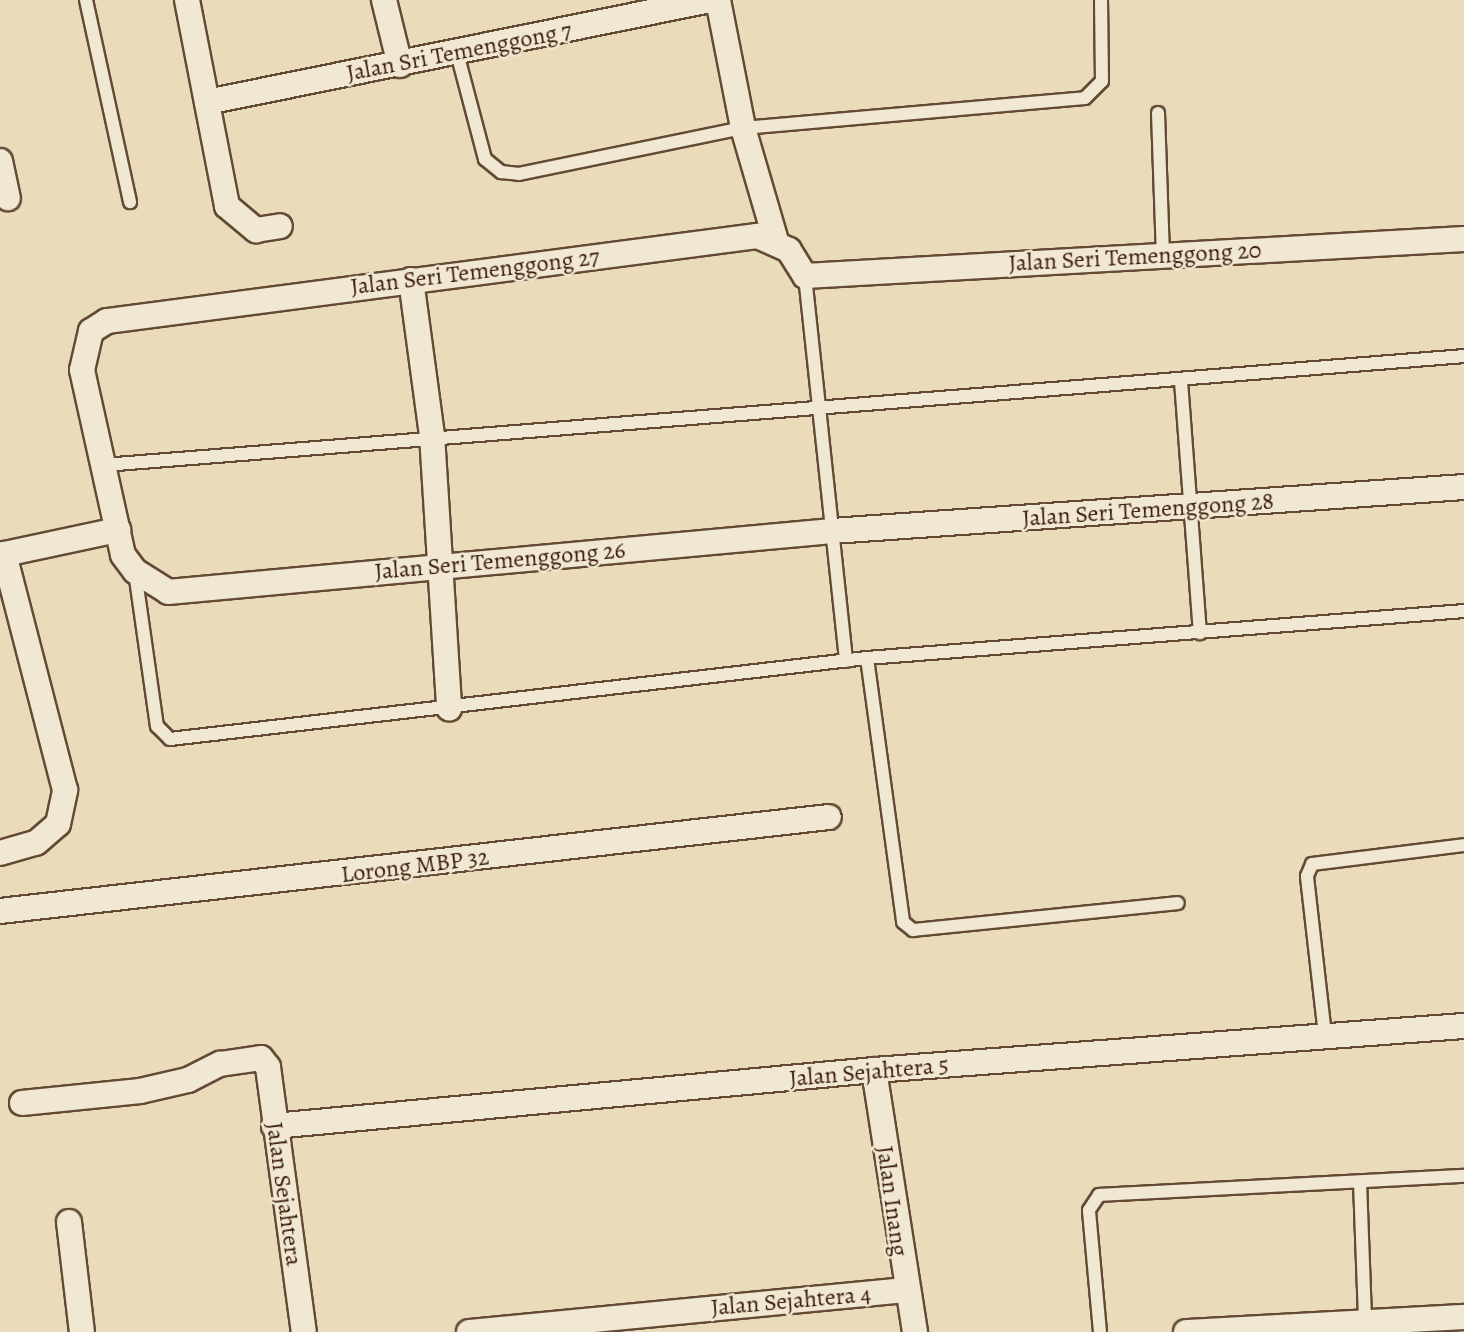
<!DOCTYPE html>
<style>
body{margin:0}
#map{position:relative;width:1464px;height:1332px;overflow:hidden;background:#eadcbb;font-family:Alegreya,serif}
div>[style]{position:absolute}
.roads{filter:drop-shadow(2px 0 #644a34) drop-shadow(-2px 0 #644a34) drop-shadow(0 2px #644a34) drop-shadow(0 -2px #644a34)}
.service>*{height:12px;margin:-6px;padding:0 6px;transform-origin:6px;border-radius:6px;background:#f1e8d3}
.minor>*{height:24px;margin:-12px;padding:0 12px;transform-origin:12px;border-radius:12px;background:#f1e8d3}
span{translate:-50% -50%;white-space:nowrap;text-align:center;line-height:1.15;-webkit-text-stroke:5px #f1e8d3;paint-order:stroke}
.street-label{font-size:24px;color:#381907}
</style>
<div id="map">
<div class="roads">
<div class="service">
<div style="left:86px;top:0;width:207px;rotate:77.7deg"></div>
<div style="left:457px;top:53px;width:110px;rotate:75.2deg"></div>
<div style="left:485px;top:159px;width:21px;rotate:39deg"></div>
<div style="left:501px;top:172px;width:18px;rotate:6deg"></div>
<div style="left:519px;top:174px;width:229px;rotate:-11.6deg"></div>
<div style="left:743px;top:128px;width:343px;rotate:-5deg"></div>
<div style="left:1085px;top:98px;width:24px;rotate:-45deg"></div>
<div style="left:1102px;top:81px;width:81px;rotate:-90.7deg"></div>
<div style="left:1158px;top:113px;width:143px;rotate:88deg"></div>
<div style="left:805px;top:276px;width:387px;rotate:83.9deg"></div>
<div style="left:1181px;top:381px;width:253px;rotate:85.7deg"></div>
<div style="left:104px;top:465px;width:1364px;rotate:-4.58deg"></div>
<div style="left:135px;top:572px;width:156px;rotate:81.9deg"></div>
<div style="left:157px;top:726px;width:18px;rotate:45deg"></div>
<div style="left:170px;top:739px;width:702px;rotate:-6.63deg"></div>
<div style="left:867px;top:658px;width:599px;rotate:-4.5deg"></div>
<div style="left:867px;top:658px;width:266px;rotate:82.2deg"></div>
<div style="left:903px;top:922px;width:13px;rotate:39deg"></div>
<div style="left:913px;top:930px;width:266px;rotate:-5.8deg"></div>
<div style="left:1325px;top:1035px;width:160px;rotate:-96.5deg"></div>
<div style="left:1307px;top:876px;width:13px;rotate:-67deg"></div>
<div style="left:1312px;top:864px;width:153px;rotate:-7.1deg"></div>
<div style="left:1360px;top:1182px;width:138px;rotate:87.9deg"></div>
<div style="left:1100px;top:1332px;width:122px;rotate:-95.2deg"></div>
<div style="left:1089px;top:1210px;width:18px;rotate:-56deg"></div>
<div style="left:1099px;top:1195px;width:365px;rotate:-3deg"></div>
</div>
<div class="minor">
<div style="left:187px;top:0;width:210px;rotate:79deg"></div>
<div style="left:227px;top:206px;width:38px;rotate:40deg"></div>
<div style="left:256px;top:230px;width:24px;rotate:-9deg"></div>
<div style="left:384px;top:0;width:67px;rotate:76.2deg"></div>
<div style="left:718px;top:0;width:130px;rotate:78.9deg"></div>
<div style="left:743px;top:128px;width:118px;rotate:73.7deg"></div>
<div style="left:207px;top:102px;width:513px;rotate:-11.46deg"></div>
<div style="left:0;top:161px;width:38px;rotate:78deg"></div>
<div style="left:1464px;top:239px;width:660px;rotate:176.79deg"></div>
<div style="left:805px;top:276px;width:31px;rotate:-122deg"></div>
<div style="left:789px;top:250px;width:35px;rotate:-156deg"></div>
<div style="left:757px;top:236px;width:656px;rotate:172.55deg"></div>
<div style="left:107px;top:321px;width:19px;rotate:148deg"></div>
<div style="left:91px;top:331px;width:40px;rotate:103deg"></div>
<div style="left:82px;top:370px;width:189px;rotate:77.5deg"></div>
<div style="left:123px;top:555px;width:20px;rotate:53deg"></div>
<div style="left:135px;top:571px;width:39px;rotate:32deg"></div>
<div style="left:168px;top:592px;width:667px;rotate:-5.25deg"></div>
<div style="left:832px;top:531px;width:634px;rotate:-3.98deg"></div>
<div style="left:411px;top:280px;width:156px;rotate:82.3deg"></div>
<div style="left:432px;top:435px;width:274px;rotate:86.4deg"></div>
<div style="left:0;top:555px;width:121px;rotate:-12deg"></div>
<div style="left:0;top:853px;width:37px;rotate:-16deg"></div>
<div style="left:36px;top:843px;width:29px;rotate:-41deg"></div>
<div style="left:58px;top:824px;width:35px;rotate:-78deg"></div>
<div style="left:65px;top:790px;width:244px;rotate:-104.5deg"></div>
<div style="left:0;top:911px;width:834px;rotate:-6.47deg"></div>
<div style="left:874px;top:1070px;width:265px;rotate:81.1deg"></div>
<div style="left:22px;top:1103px;width:119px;rotate:-5.8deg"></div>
<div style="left:140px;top:1091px;width:49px;rotate:-12.9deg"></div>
<div style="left:188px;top:1080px;width:36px;rotate:-27deg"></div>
<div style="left:220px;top:1064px;width:41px;rotate:-8.3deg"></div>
<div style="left:261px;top:1058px;width:11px;rotate:52deg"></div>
<div style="left:268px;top:1067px;width:267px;rotate:82.3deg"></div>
<div style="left:274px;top:1126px;width:603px;rotate:-5.33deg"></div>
<div style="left:874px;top:1070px;width:592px;rotate:-4.27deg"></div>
<div style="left:69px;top:1222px;width:111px;rotate:83.3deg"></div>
<div style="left:469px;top:1332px;width:437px;rotate:-5.5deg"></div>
<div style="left:1186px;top:1332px;width:278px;rotate:-3.1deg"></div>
</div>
</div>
<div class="street-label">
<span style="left:459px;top:52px;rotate:-11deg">Jalan Sri Temenggong 7</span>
<span style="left:1135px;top:257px;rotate:-3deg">Jalan Seri Temenggong 20</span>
<span style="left:475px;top:272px;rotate:-7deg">Jalan Seri Temenggong 27</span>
<span style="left:1148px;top:510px;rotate:-4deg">Jalan Seri Temenggong 28</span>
<span style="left:500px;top:561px;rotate:-5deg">Jalan Seri Temenggong 26</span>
<span style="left:415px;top:866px;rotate:-7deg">Lorong MBP 32</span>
<span style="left:869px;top:1072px;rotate:-5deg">Jalan Sejahtera 5</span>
<span style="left:284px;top:1194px;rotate:82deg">Jalan Sejahtera</span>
<span style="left:892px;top:1201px;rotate:82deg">Jalan Inang</span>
<span style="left:791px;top:1301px;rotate:-5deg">Jalan Sejahtera 4</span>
</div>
</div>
